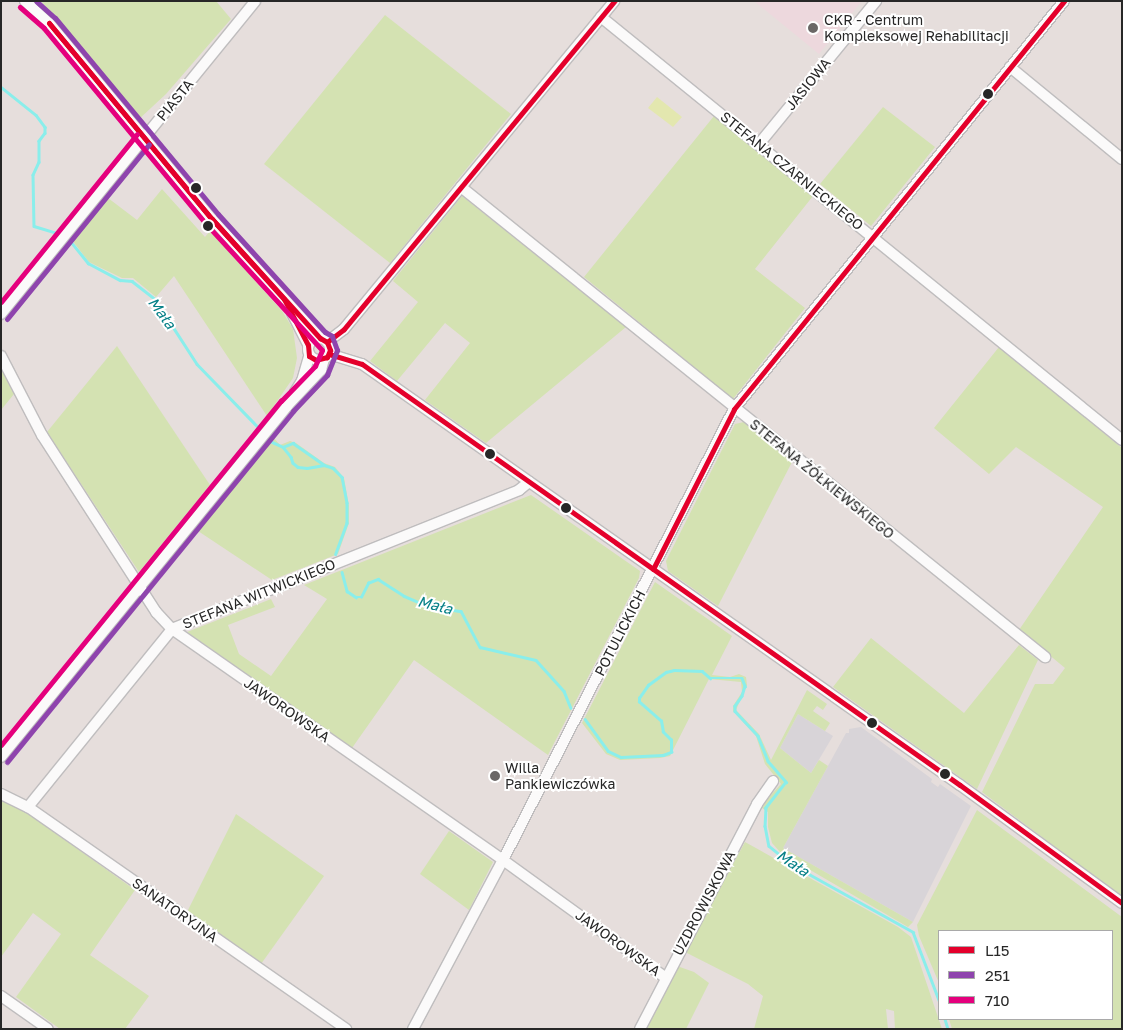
<!DOCTYPE html>
<meta charset="utf-8">
<style>
body{margin:0}
#map{position:relative;width:1123px;height:1030px;overflow:hidden;background:#e6dedc;font-family:"Golos Text",sans-serif}
div>[style]{position:absolute}
.industrial>*{inset:0;background:#d8d4d8}
.medical>*{inset:0;background:#edd8dd}
.green>*{inset:0;background:#d4e2b2}
.pitch>*{inset:0;background:#e3e7af}
.stream>*{height:2.5px;margin:-1.25px;padding:0 1.25px;transform-origin:1.25px;border-radius:1.25px;background:#8aeeeb}
.roads{filter:drop-shadow(1px 0 #bfbdbe) drop-shadow(-1px 0 #bfbdbe) drop-shadow(0 1px #bfbdbe) drop-shadow(0 -1px #bfbdbe)}
.minor>*{height:10px;margin:-5px;padding:0 5px;transform-origin:5px;border-radius:5px;background:#fbfafa}
.minor>.ring{margin:-5px;padding:0;box-sizing:content-box;background:none;border:10px solid #fbfafa;border-radius:50%}
.bus-1>*{height:5px;margin:-2.5px;padding:0 2.5px;transform-origin:2.5px;border-radius:2.5px;background:#e4002b}
.bus-2>*{height:5px;margin:-2.5px;padding:0 2.5px;transform-origin:2.5px;border-radius:2.5px;background:#8e44ad}
.bus-3>*{height:5px;margin:-2.5px;padding:0 2.5px;transform-origin:2.5px;border-radius:2.5px;background:#e5007d}
.dots>*{width:14px;height:14px;translate:-50% -50%;box-sizing:border-box;border:2px solid #fff;border-radius:50%}
span{translate:-50% -50%;white-space:nowrap;text-align:center;line-height:1.15;-webkit-text-stroke:4px #fff;paint-order:stroke}
.poi-label{font-size:14px;color:#272727}
.left{translate:0 -50%;text-align:left}
.street-label{font-size:14px;color:#272727}
.water-label{font-size:15px;color:#078188;font-style:italic}
.frame{position:absolute;inset:0;border:2px solid #272727;pointer-events:none}
.legend{position:absolute;left:938px;top:930px;width:175px;height:90px;box-sizing:border-box;background:#fff;border:1px solid #a9a9a9;margin:0;padding:6px 9px;list-style:none;font-size:15px;color:#272727}
.legend li{display:flex;align-items:center;gap:10px;height:25px}
.legend b{width:25px;border:1px solid #a9a9a9}
</style>
<div id="map">
<div class="industrial">
<div style="clip-path:polygon(798px 714px,833px 736px,811px 773px,780px 748px)"></div>
<div style="clip-path:polygon(861px 727px,932px 779px,931px 782px,938px 787px,940px 784px,971px 806px,913px 922px,783px 848px,846px 733px,849px 733px,849px 729px)"></div>
</div>
<div class="medical">
<div style="clip-path:polygon(754px 1px,862px 1px,819px 54px)"></div>
</div>
<div class="green">
<div style="clip-path:polygon(41px 1px,216px 1px,231px 19px,166px 94px,138px 120px)"></div>
<div style="clip-path:polygon(385px 15px,511px 114px,390px 263px,264px 164px)"></div>
<div style="clip-path:polygon(883px 107px,935px 147px,871px 226px,820px 184px)"></div>
<div style="clip-path:polygon(714px 116px,813px 196px,755px 269px,805px 308px,733px 399px,584px 277px)"></div>
<div style="clip-path:polygon(162px 189px,205px 237px,210px 231px,282px 311px,293px 329px,297px 358px,293px 378px,267px 416px,174px 276px,156px 297px,133px 278px,122px 278px,89px 262px,71px 239px,75px 238px,108px 198px,137px 220px)"></div>
<div style="clip-path:polygon(462px 196px,626px 327px,486px 443px,425px 400px,470px 343px,445px 323px,397px 381px,370px 361px,418px 302px,393px 281px)"></div>
<div style="clip-path:polygon(117px 346px,210px 485px,139px 572px,47px 432px)"></div>
<div style="clip-path:polygon(999px 347px,1122px 448px,1122px 897px,982px 792px,1035px 684px,1053px 684px,1065px 668px,1019px 630px,1103px 507px,1016px 447px,989px 474px,934px 428px)"></div>
<div style="clip-path:polygon(1px 369px,14px 394px,1px 410px)"></div>
<div style="clip-path:polygon(744px 422px,792px 462px,718px 606px,668px 571px,666px 561px,735px 424px)"></div>
<div style="clip-path:polygon(274px 438px,280px 445px,290px 441px,296px 443px,324px 463px,335px 467px,344px 478px,349px 506px,349px 523px,338px 554px,272px 580px,198px 531px)"></div>
<div style="clip-path:polygon(531px 495px,640px 571px,639px 578px,548px 755px,414px 660px,352px 748px,187px 632px,271px 599px,275px 607px,228px 625px,239px 654px,271px 676px,327px 599px,304px 585px)"></div>
<div style="clip-path:polygon(655px 582px,732px 636px,712px 675px,730px 677px,739px 674px,746px 677px,747px 685px,736px 710px,759px 734px,771px 760px,807px 690px,827px 704px,823px 710px,817px 706px,813px 711px,830px 723px,825px 731px,798px 714px,780px 748px,811px 773px,819px 760px,828px 766px,783px 848px,913px 922px,908px 927px,781px 853px,772px 843px,768px 827px,768px 812px,762px 808px,769px 797px,781px 784px,765px 764px,756px 736px,733px 711px,733px 706px,742px 692px,741px 682px,709px 679px,670px 756px,660px 758px,620px 760px,606px 754px,582px 723px)"></div>
<div style="clip-path:polygon(871px 638px,964px 713px,1019px 645px,1038px 660px,977px 789px,833px 687px)"></div>
<div style="clip-path:polygon(1px 801px,19px 807px,135px 890px,90px 955px,149px 996px,125px 1029px,60px 1029px,16px 997px,61px 934px,33px 913px,1px 957px)"></div>
<div style="clip-path:polygon(977px 810px,1122px 917px,1122px 1029px,952px 1029px,949px 1019px,1112px 1019px,1112px 931px,939px 931px,939px 983px,919px 936px,917px 925px)"></div>
<div style="clip-path:polygon(236px 814px,324px 876px,261px 964px,187px 912px)"></div>
<div style="clip-path:polygon(449px 831px,493px 862px,469px 910px,420px 874px)"></div>
<div style="clip-path:polygon(745px 842px,898px 927px,911px 937px,942px 1029px,895px 1029px,894px 1011px,886px 1009px,888px 1029px,754px 1029px,763px 996px,748px 984px,685px 952px)"></div>
<div style="clip-path:polygon(677px 966px,694px 972px,709px 983px,686px 1029px,647px 1029px)"></div>
</div>
<div class="pitch">
<div style="clip-path:polygon(657px 97px,682px 117px,673px 127px,648px 108px)"></div>
</div>
<div class="stream">
<div style="left:1px;top:87px;width:45px;rotate:38.7deg"></div>
<div style="left:36px;top:115px;width:15px;rotate:53deg"></div>
<div style="left:45px;top:127px;width:6px;rotate:90deg"></div>
<div style="left:45px;top:133px;width:10px;rotate:127deg"></div>
<div style="left:39px;top:141px;width:21px;rotate:90deg"></div>
<div style="left:39px;top:162px;width:14px;rotate:115deg"></div>
<div style="left:33px;top:175px;width:51px;rotate:88.9deg"></div>
<div style="left:34px;top:226px;width:24px;rotate:17deg"></div>
<div style="left:72px;top:243px;width:26px;rotate:51deg"></div>
<div style="left:88px;top:263px;width:36px;rotate:28deg"></div>
<div style="left:120px;top:280px;width:12px;rotate:5deg"></div>
<div style="left:132px;top:281px;width:29px;rotate:38deg"></div>
<div style="left:155px;top:299px;width:77px;rotate:57.1deg"></div>
<div style="left:197px;top:364px;width:88px;rotate:45.9deg"></div>
<div style="left:272px;top:442px;width:12px;rotate:24deg"></div>
<div style="left:283px;top:447px;width:13px;rotate:51deg"></div>
<div style="left:291px;top:457px;width:6px;rotate:72deg"></div>
<div style="left:293px;top:463px;width:6px;rotate:39deg"></div>
<div style="left:298px;top:467px;width:9px;rotate:6deg"></div>
<div style="left:307px;top:468px;width:17px;rotate:-10deg"></div>
<div style="left:324px;top:465px;width:9px;rotate:18deg"></div>
<div style="left:333px;top:468px;width:13px;rotate:45deg"></div>
<div style="left:342px;top:477px;width:26px;rotate:79deg"></div>
<div style="left:347px;top:503px;width:20px;rotate:90deg"></div>
<div style="left:347px;top:523px;width:33px;rotate:110deg"></div>
<div style="left:283px;top:447px;width:11px;rotate:-22deg"></div>
<div style="left:293px;top:443px;width:38px;rotate:35deg"></div>
<div style="left:342px;top:572px;width:20px;rotate:75deg"></div>
<div style="left:347px;top:591px;width:11px;rotate:34deg"></div>
<div style="left:356px;top:597px;width:5px"></div>
<div style="left:361px;top:597px;width:16px;rotate:-63deg"></div>
<div style="left:368px;top:583px;width:11px;rotate:-22deg"></div>
<div style="left:378px;top:579px;width:31px;rotate:33deg"></div>
<div style="left:404px;top:596px;width:26px;rotate:23deg"></div>
<div style="left:428px;top:606px;width:33px;rotate:9deg"></div>
<div style="left:461px;top:611px;width:41px;rotate:62.2deg"></div>
<div style="left:480px;top:647px;width:57px;rotate:13.1deg"></div>
<div style="left:536px;top:660px;width:42px;rotate:47.9deg"></div>
<div style="left:564px;top:691px;width:18px;rotate:68deg"></div>
<div style="left:585px;top:719px;width:39px;rotate:54deg"></div>
<div style="left:608px;top:751px;width:14px;rotate:25deg"></div>
<div style="left:621px;top:757px;width:42px;rotate:-2.7deg"></div>
<div style="left:663px;top:755px;width:9px;rotate:-21deg"></div>
<div style="left:671px;top:752px;width:12px;rotate:-90deg"></div>
<div style="left:671px;top:740px;width:11px;rotate:-135deg"></div>
<div style="left:663px;top:732px;width:11px;rotate:-100deg"></div>
<div style="left:661px;top:721px;width:29px;rotate:-139deg"></div>
<div style="left:639px;top:702px;width:4px;rotate:-90deg"></div>
<div style="left:639px;top:698px;width:16px;rotate:-55deg"></div>
<div style="left:648px;top:685px;width:22px;rotate:-36deg"></div>
<div style="left:666px;top:672px;width:8px;rotate:-14deg"></div>
<div style="left:674px;top:670px;width:28px;rotate:2deg"></div>
<div style="left:702px;top:671px;width:11px;rotate:41deg"></div>
<div style="left:710px;top:678px;width:32px"></div>
<div style="left:742px;top:678px;width:9px;rotate:69deg"></div>
<div style="left:745px;top:686px;width:10px;rotate:107deg"></div>
<div style="left:742px;top:696px;width:12px;rotate:125deg"></div>
<div style="left:735px;top:706px;width:5px;rotate:90deg"></div>
<div style="left:735px;top:711px;width:34px;rotate:47deg"></div>
<div style="left:758px;top:736px;width:27px;rotate:68deg"></div>
<div style="left:768px;top:761px;width:28px;rotate:49deg"></div>
<div style="left:786px;top:782px;width:33px;rotate:128deg"></div>
<div style="left:766px;top:808px;width:18px;rotate:93deg"></div>
<div style="left:765px;top:826px;width:20px;rotate:79deg"></div>
<div style="left:769px;top:846px;width:28px;rotate:39deg"></div>
<div style="left:791px;top:864px;width:140px;rotate:29.1deg"></div>
<div style="left:913px;top:932px;width:73px;rotate:69.1deg"></div>
<div style="left:945px;top:1019px;width:10px;rotate:73deg"></div>
</div>
<div class="roads">
<div class="minor">
<div style="left:25px;top:1px;width:33px;rotate:43deg"></div>
<div style="left:49px;top:23px;width:255px;rotate:50.3deg"></div>
<div style="left:212px;top:219px;width:161px;rotate:47.8deg"></div>
<div style="left:601px;top:17px;width:671px;rotate:39.07deg"></div>
<div style="left:1010px;top:67px;width:145px;rotate:39.4deg"></div>
<div style="left:759px;top:144px;width:185px;rotate:-50.7deg"></div>
<div style="left:461px;top:187px;width:750px;rotate:38.83deg"></div>
<div style="left:292px;top:313px;width:36px;rotate:63deg"></div>
<div style="left:1px;top:314px;width:403px;rotate:-50.9deg"></div>
<div class="ring" style="left:308px;top:338px;width:12px;height:12px"></div>
<div style="left:327px;top:342px;width:21px;rotate:-37deg"></div>
<div style="left:344px;top:329px;width:425px;rotate:-50.5deg"></div>
<div style="left:329px;top:354px;width:34px;rotate:17deg"></div>
<div style="left:362px;top:364px;width:731px;rotate:35.15deg"></div>
<div style="left:960px;top:785px;width:200px;rotate:36.1deg"></div>
<div style="left:1px;top:356px;width:89px;rotate:62.6deg"></div>
<div style="left:42px;top:435px;width:211px;rotate:57.2deg"></div>
<div style="left:156px;top:612px;width:23px;rotate:47deg"></div>
<div style="left:172px;top:629px;width:404px;rotate:34.9deg"></div>
<div style="left:503px;top:860px;width:201px;rotate:35.9deg"></div>
<div style="left:295px;top:392px;width:13px;rotate:-58deg"></div>
<div style="left:302px;top:381px;width:26px;rotate:-74deg"></div>
<div style="left:1px;top:757px;width:453px;rotate:-50.8deg"></div>
<div style="left:287px;top:406px;width:50px;rotate:-46.6deg"></div>
<div style="left:321px;top:370px;width:11px;rotate:-75deg"></div>
<div style="left:1px;top:794px;width:30px;rotate:26deg"></div>
<div style="left:28px;top:807px;width:388px;rotate:34.9deg"></div>
<div style="left:28px;top:807px;width:229px;rotate:-51deg"></div>
<div style="left:172px;top:629px;width:374px;rotate:-21.8deg"></div>
<div style="left:519px;top:490px;width:13px;rotate:-39deg"></div>
<div style="left:1px;top:996px;width:57px;rotate:35.1deg"></div>
<div style="left:413px;top:1029px;width:191px;rotate:-62deg"></div>
<div style="left:503px;top:860px;width:507px;rotate:-62.88deg"></div>
<div style="left:734px;top:409px;width:525px;rotate:-51.03deg"></div>
<div style="left:640px;top:1029px;width:254px;rotate:-62.5deg"></div>
<div style="left:757px;top:804px;width:28px;rotate:-55deg"></div>
</div>
</div>
<div class="bus-1">
<div style="left:49px;top:23px;width:255px;rotate:50.3deg"></div>
<div style="left:49px;top:23px;width:255px;rotate:50.3deg"></div>
<div style="left:212px;top:219px;width:161px;rotate:47.8deg"></div>
<div style="left:320px;top:338px;width:8px;rotate:30deg"></div>
<div style="left:327px;top:342px;width:9px;rotate:69deg"></div>
<div style="left:330px;top:350px;width:8px;rotate:113deg"></div>
<div style="left:327px;top:357px;width:11px;rotate:165deg"></div>
<div style="left:316px;top:360px;width:8px;rotate:-150deg"></div>
<div style="left:309px;top:356px;width:11px;rotate:-95deg"></div>
<div style="left:308px;top:345px;width:52px;rotate:-117.6deg"></div>
<div style="left:284px;top:299px;width:108px;rotate:-132deg"></div>
<div style="left:327px;top:342px;width:21px;rotate:-37deg"></div>
<div style="left:344px;top:329px;width:425px;rotate:-50.5deg"></div>
<div style="left:329px;top:354px;width:34px;rotate:17deg"></div>
<div style="left:362px;top:364px;width:731px;rotate:35.15deg"></div>
<div style="left:960px;top:785px;width:200px;rotate:36.1deg"></div>
<div style="left:653px;top:569px;width:179px;rotate:-63.1deg"></div>
<div style="left:734px;top:409px;width:525px;rotate:-51.03deg"></div>
</div>
<div class="bus-2">
<div style="left:7px;top:319px;width:225px;rotate:-50.9deg"></div>
<div style="left:7px;top:762px;width:453px;rotate:-50.8deg"></div>
<div style="left:293px;top:411px;width:50px;rotate:-46.6deg"></div>
<div style="left:327px;top:375px;width:27px;rotate:-68deg"></div>
<div style="left:337px;top:350px;width:15px;rotate:-110deg"></div>
<div style="left:332px;top:336px;width:8px;rotate:-150deg"></div>
<div style="left:325px;top:332px;width:159px;rotate:-132.2deg"></div>
<div style="left:218px;top:214px;width:255px;rotate:-129.7deg"></div>
<div style="left:55px;top:18px;width:25px;rotate:-138deg"></div>
</div>
<div class="bus-3">
<div style="left:1px;top:302px;width:216px;rotate:-51deg"></div>
<div style="left:1px;top:745px;width:444px;rotate:-50.9deg"></div>
<div style="left:281px;top:401px;width:49px;rotate:-45.8deg"></div>
<div style="left:315px;top:366px;width:17px;rotate:-66deg"></div>
<div style="left:322px;top:350px;width:171px;rotate:-132.6deg"></div>
<div style="left:206px;top:224px;width:254px;rotate:-129.6deg"></div>
<div style="left:44px;top:28px;width:32px;rotate:-139deg"></div>
</div>
<div class="dots">
<div style="left:813px;top:28px;background:#6a6766"></div>
<div style="left:988px;top:94px;background:#272727"></div>
<div style="left:196px;top:188px;background:#272727"></div>
<div style="left:208px;top:226px;background:#272727"></div>
<div style="left:490px;top:454px;background:#272727"></div>
<div style="left:566px;top:508px;background:#272727"></div>
<div style="left:872px;top:723px;background:#272727"></div>
<div style="left:945px;top:774px;background:#272727"></div>
<div style="left:495px;top:776px;background:#6a6766"></div>
</div>
<div class="poi-label">
<span class="left" style="left:824px;top:28px">CKR - Centrum<br>Kompleksowej Rehabilitacji</span>
<span class="left" style="left:505px;top:776px">Willa<br>Pankiewiczówka</span>
</div>
<div class="street-label">
<span style="left:808px;top:84px;rotate:-51deg">JASIOWA</span>
<span style="left:175px;top:100px;rotate:-51deg">PIASTA</span>
<span style="left:792px;top:171px;rotate:39deg">STEFANA CZARNIECKIEGO</span>
<span style="left:822px;top:479px;rotate:39deg">STEFANA ŻÓŁKIEWSKIEGO</span>
<span style="left:259px;top:594px;rotate:-22deg">STEFANA WITWICKIEGO</span>
<span style="left:620px;top:633px;rotate:-63deg">POTULICKICH</span>
<span style="left:287px;top:710px;rotate:35deg">JAWOROWSKA</span>
<span style="left:704px;top:903px;rotate:-62deg">UZDROWISKOWA</span>
<span style="left:175px;top:910px;rotate:35deg">SANATORYJNA</span>
<span style="left:618px;top:943px;rotate:36deg">JAWOROWSKA</span>
</div>
<div class="water-label">
<span style="left:162px;top:313px;rotate:53deg">Mała</span>
<span style="left:435px;top:605px;rotate:14deg">Mała</span>
<span style="left:793px;top:863px;rotate:34deg">Mała</span>
</div>
<div class="frame"></div>
<ul class="legend">
<li><b style="height:6px;background:#e4002b"></b>L15</li>
<li><b style="height:6px;background:#8e44ad"></b>251</li>
<li><b style="height:6px;background:#e5007d"></b>710</li>
</ul>
</div>
